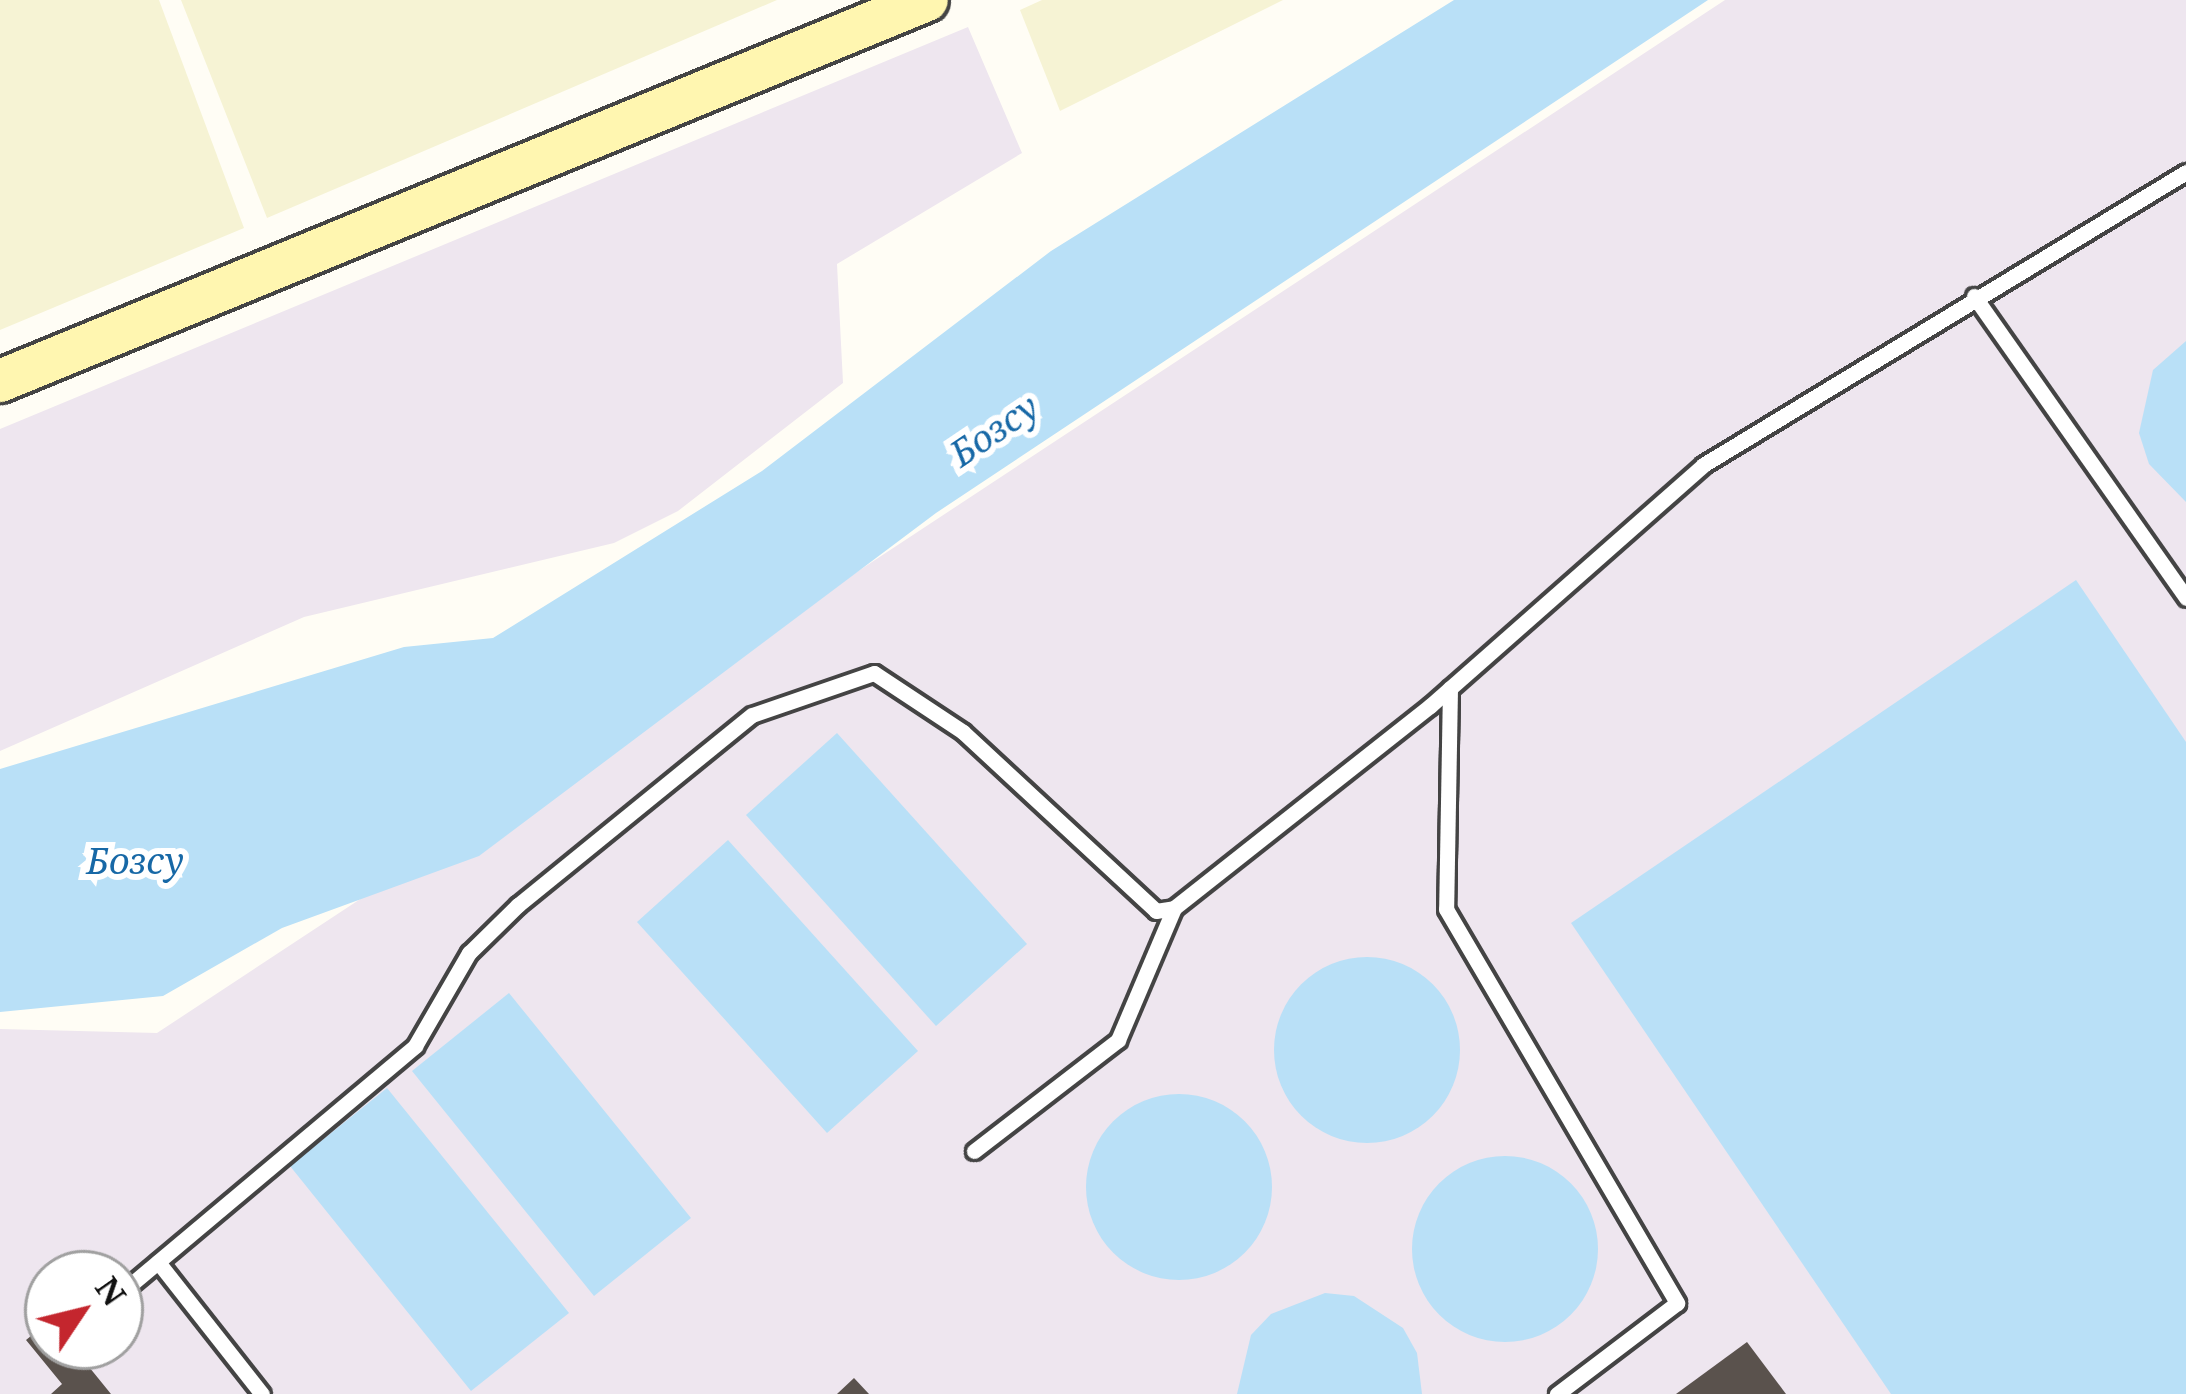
<!DOCTYPE html>
<meta charset="utf-8">
<style>
body{margin:0}
#map{position:relative;width:2186px;height:1394px;overflow:hidden;background:#fffdf5;font-family:"Noto Serif",serif}
div>[style]{position:absolute}
.industrial>*{inset:0;background:#eee6ef}
.farmland>*{inset:0;background:#f6f3d4}
.water>*{inset:0;background:#b9e0f7}
.round{border-radius:50%}
.building>*{inset:0;background:#5a524d}
.roads{filter:drop-shadow(3px 0 #444) drop-shadow(-3px 0 #444) drop-shadow(0 3px #444) drop-shadow(0 -3px #444)}
.lane>*{height:15px;margin:-7.5px;padding:0 7.5px;transform-origin:7.5px;border-radius:7.5px;background:#fff}
.secondary>*{height:42px;margin:-21px;padding:0 21px;transform-origin:21px;border-radius:21px;background:#fff6b0}
span{translate:-50% -50%;white-space:nowrap;text-align:center;line-height:1.15;-webkit-text-stroke:12px #fff;paint-order:stroke}
.water-label{font-size:36px;color:#1768a6;font-style:italic}
.north{position:absolute;left:24px;top:1250px;width:120px;height:120px;box-sizing:border-box;background:#fff;border:3px solid #a0a0a0;border-radius:50%;rotate:55deg;font-size:33px;font-weight:700;line-height:48px;text-align:center;color:#111}
.north::after{content:'';display:block;margin:auto;width:42px;height:54px;background:#c4262e;clip-path:polygon(50% 0,100% 100%,50% 72%,0 100%)}
</style>
<div id="map">
<div class="industrial">
<div style="clip-path:polygon(evenodd,1725px 0,2186px 0,2186px 1394px,0 1394px,0 1029px,157px 1033px,1725px 0,48px 1274px,120px 1274px,120px 1346px,48px 1346px,48px 1274px)"></div>
<div style="clip-path:polygon(968px 27px,1022px 153px,837px 264px,843px 383px,678px 511px,614px 543px,304px 617px,0 751px,0 429px)"></div>
</div>
<div class="farmland">
<div style="clip-path:polygon(0 0,159px 0,244px 228px,0 330px)"></div>
<div style="clip-path:polygon(181px 0,777px 0,267px 218px)"></div>
<div style="clip-path:polygon(1042px 0,1283px 0,1060px 111px,1020px 10px)"></div>
</div>
<div class="water">
<div style="clip-path:polygon(1454px 0,1708px 0,936px 513px,479px 856px,282px 928px,163px 996px,0 1012px,0 769px,404px 647px,493px 638px,762px 471px,1051px 251px)"></div>
<div style="clip-path:polygon(2186px 341px,2186px 502px,2149px 464px,2139px 433px,2153px 370px)"></div>
<div style="clip-path:polygon(2076px 580px,2186px 742px,2186px 1394px,1891px 1394px,1571px 923px)"></div>
<div style="clip-path:polygon(837px 733px,1027px 944px,936px 1026px,746px 815px)"></div>
<div style="clip-path:polygon(728px 840px,918px 1051px,827px 1133px,637px 922px)"></div>
<div class="round" style="left:1274px;top:957px;width:186px;height:186px"></div>
<div style="clip-path:polygon(509px 993px,691px 1218px,594px 1296px,412px 1071px)"></div>
<div style="clip-path:polygon(387px 1088px,569px 1313px,471px 1391px,290px 1166px)"></div>
<div class="round" style="left:1086px;top:1094px;width:186px;height:186px"></div>
<div class="round" style="left:1412px;top:1156px;width:186px;height:186px"></div>
<div style="clip-path:polygon(1325px 1293px,1354px 1296px,1403px 1328px,1417px 1353px,1422px 1394px,1237px 1394px,1251px 1335px,1271px 1314px)"></div>
</div>
<div class="building">
<div style="clip-path:polygon(48px 1322px,48px 1346px,72px 1346px,111px 1394px,51px 1394px,62px 1384px,26px 1340px)"></div>
<div style="clip-path:polygon(1747px 1342px,1786px 1394px,1676px 1394px)"></div>
<div style="clip-path:polygon(854px 1378px,869px 1394px,837px 1394px)"></div>
</div>
<div class="roads">
<div class="lane">
<div style="left:1974px;top:296px;width:369px;rotate:54.9deg"></div>
<div style="left:1450px;top:688px;width:221px;rotate:91deg"></div>
<div style="left:1446px;top:909px;width:457px;rotate:59.6deg"></div>
<div style="left:1677px;top:1303px;width:151px;rotate:142.8deg"></div>
<div style="left:974px;top:1151px;width:182px;rotate:-37.6deg"></div>
<div style="left:1118px;top:1040px;width:143px;rotate:-67deg"></div>
<div style="left:1174px;top:908px;width:326px;rotate:-38.3deg"></div>
<div style="left:1430px;top:706px;width:364px;rotate:-41.4deg"></div>
<div style="left:1703px;top:465px;width:565px;rotate:-31.24deg"></div>
<div style="left:158px;top:1262px;width:168px;rotate:51.8deg"></div>
<div style="left:122px;top:1292px;width:383px;rotate:-40deg"></div>
<div style="left:415px;top:1046px;width:108px;rotate:-59.9deg"></div>
<div style="left:469px;top:953px;width:69px;rotate:-44.4deg"></div>
<div style="left:518px;top:905px;width:301px;rotate:-39.1deg"></div>
<div style="left:752px;top:715px;width:129px;rotate:-19deg"></div>
<div style="left:874px;top:673px;width:107px;rotate:33.5deg"></div>
<div style="left:963px;top:732px;width:263px;rotate:42.8deg"></div>
<div style="left:1156px;top:911px;width:18px;rotate:-9deg"></div>
</div>
<div class="secondary">
<div style="left:0;top:381px;width:1002px;rotate:-22.34deg"></div>
</div>
</div>
<div class="water-label">
<span style="left:994px;top:430px;rotate:-34deg">Бозсу</span>
<span style="left:135px;top:861px">Бозсу</span>
</div>
<div class="north">N</div>
</div>
